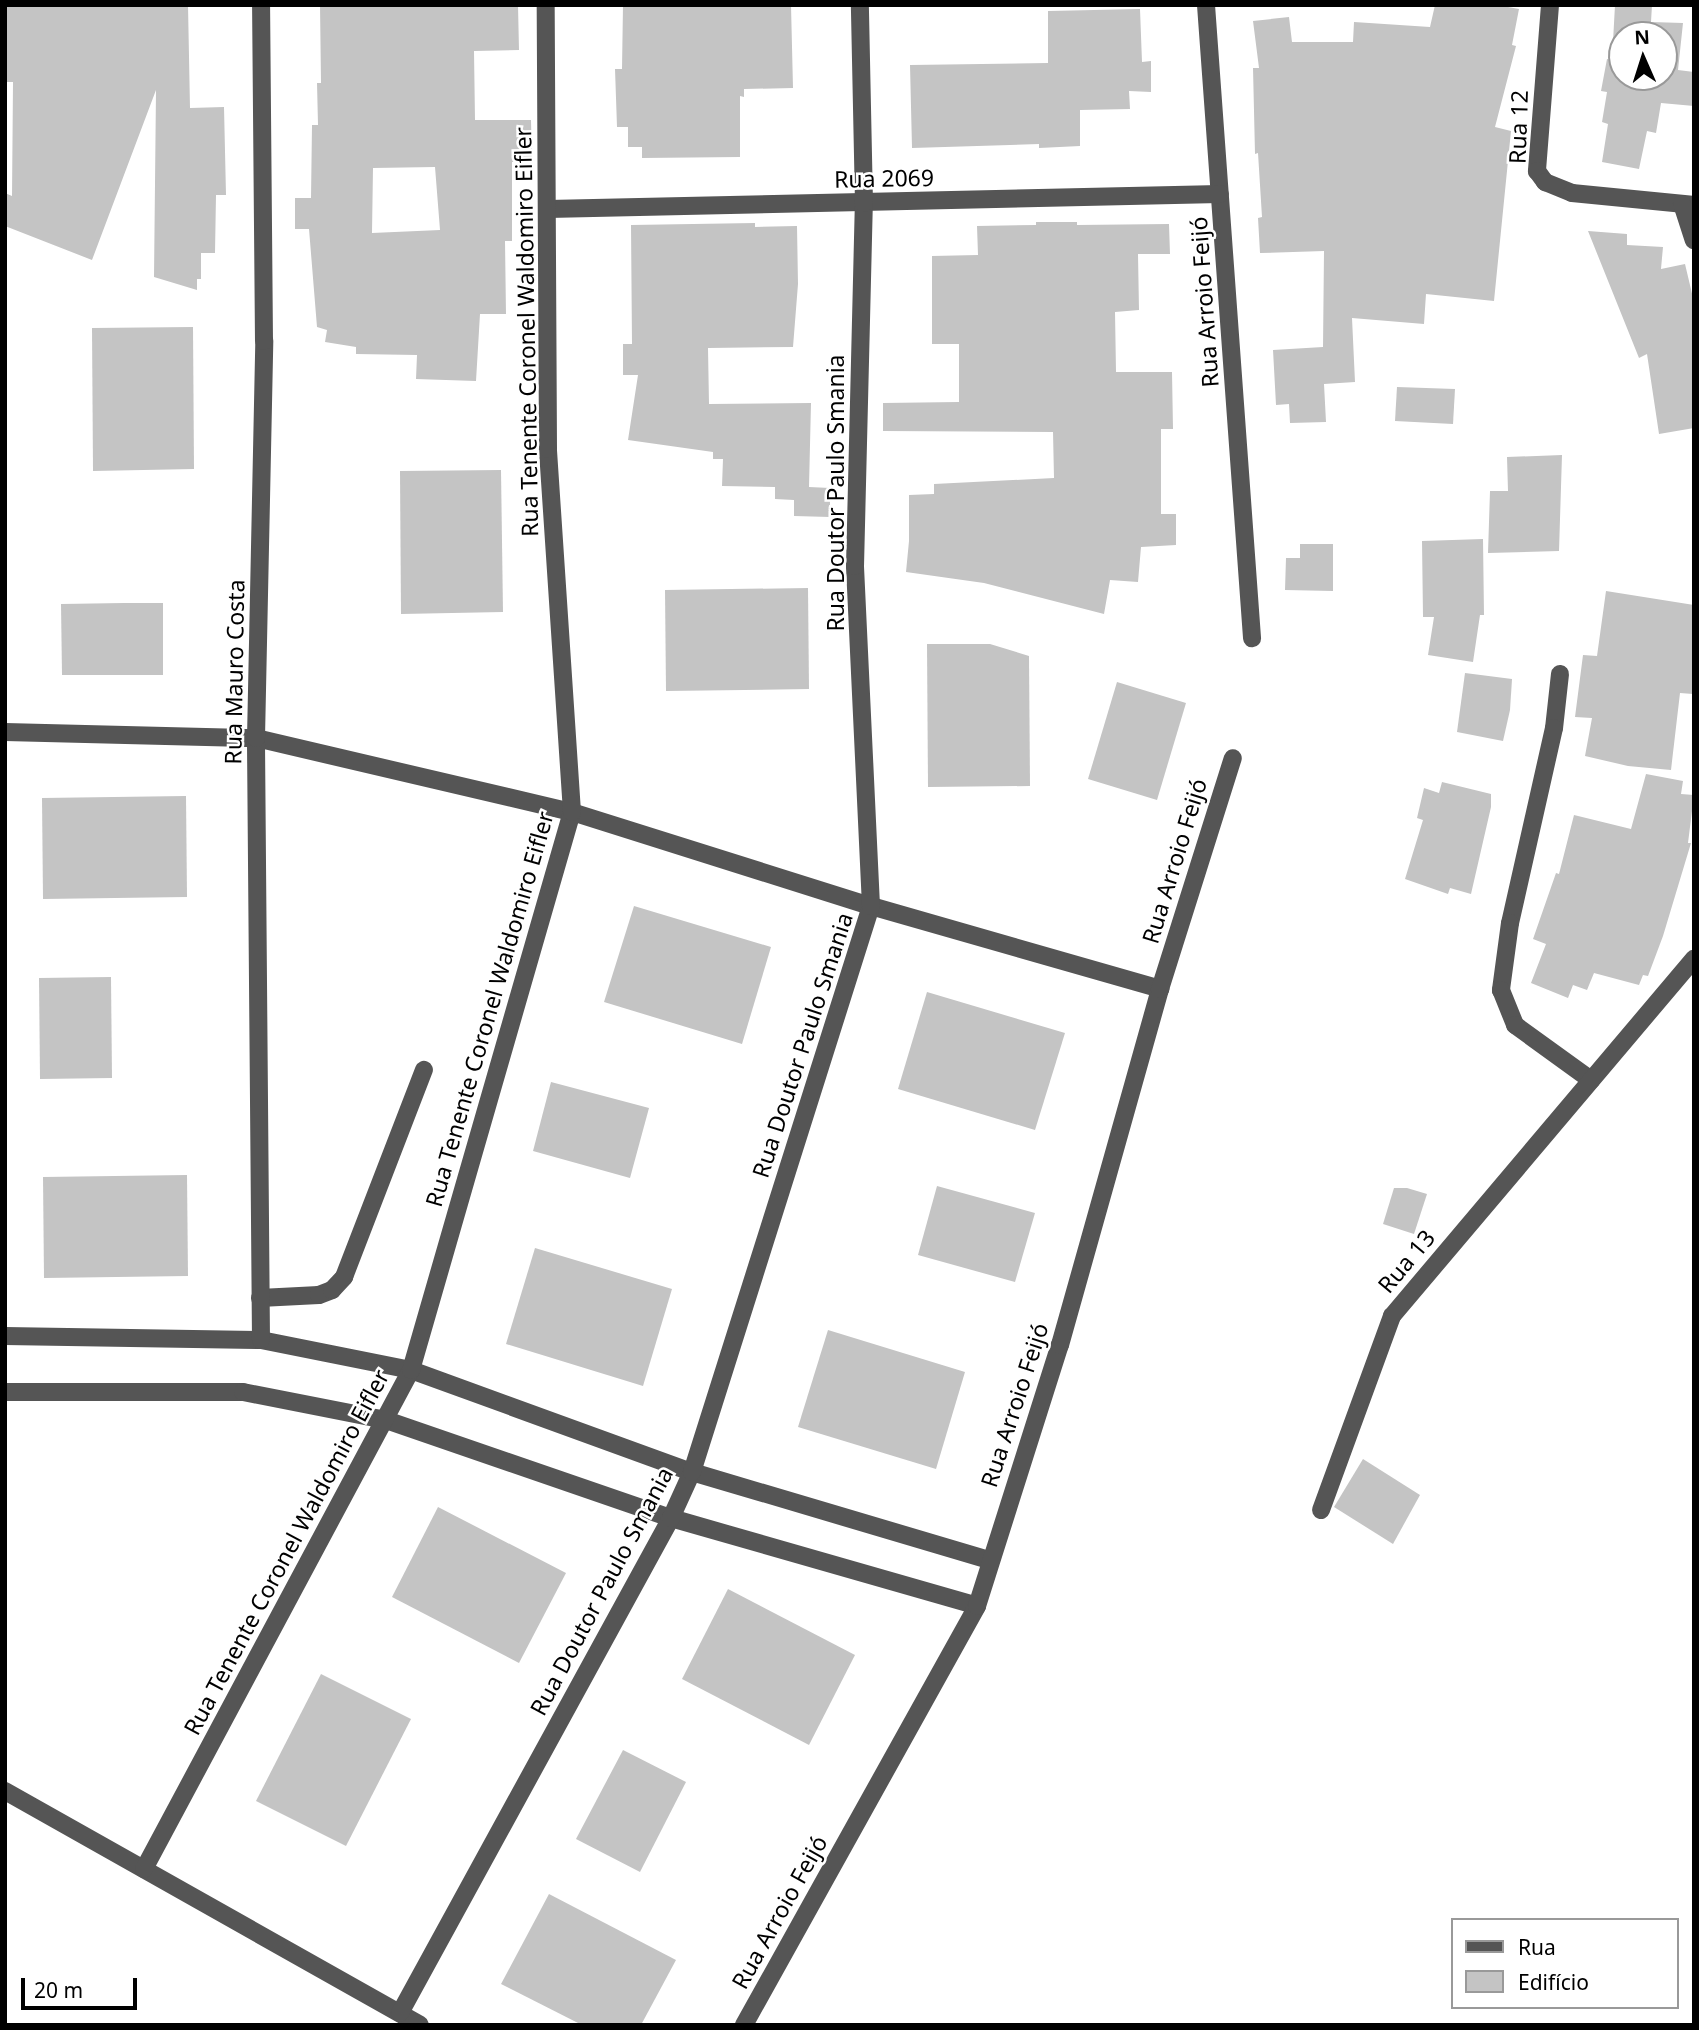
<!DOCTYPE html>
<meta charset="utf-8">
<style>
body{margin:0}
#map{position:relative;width:1699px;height:2030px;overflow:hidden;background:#fff;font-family:"Noto Sans",sans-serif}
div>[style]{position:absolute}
.building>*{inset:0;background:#c4c4c4}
.minor>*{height:18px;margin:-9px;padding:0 9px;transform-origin:9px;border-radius:9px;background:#555}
span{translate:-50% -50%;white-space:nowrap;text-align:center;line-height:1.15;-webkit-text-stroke:5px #fff;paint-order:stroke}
.street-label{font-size:23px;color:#000}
.frame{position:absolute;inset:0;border:7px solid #000;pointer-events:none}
.legend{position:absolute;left:1451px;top:1918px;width:228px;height:91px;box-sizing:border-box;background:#fff;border:2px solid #999;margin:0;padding:9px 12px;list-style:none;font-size:21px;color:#000}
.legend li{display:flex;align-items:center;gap:14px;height:35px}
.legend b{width:35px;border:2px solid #999}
.north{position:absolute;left:1608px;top:21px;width:70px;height:70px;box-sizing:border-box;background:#fff;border:2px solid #999;border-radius:50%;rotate:357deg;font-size:19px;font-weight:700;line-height:28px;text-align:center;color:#000}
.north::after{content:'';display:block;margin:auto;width:24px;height:32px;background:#000;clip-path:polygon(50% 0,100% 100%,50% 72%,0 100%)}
.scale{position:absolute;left:21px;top:1978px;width:116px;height:32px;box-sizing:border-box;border:4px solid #000;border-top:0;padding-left:9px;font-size:21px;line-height:24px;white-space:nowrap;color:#000;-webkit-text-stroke:5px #fff;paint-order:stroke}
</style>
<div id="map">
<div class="building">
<div style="clip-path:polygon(5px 5px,188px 5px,190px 108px,224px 107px,226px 195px,216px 195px,215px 253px,201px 253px,201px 279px,197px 279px,197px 290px,154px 277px,156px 90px,92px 260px,5px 226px,5px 193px,12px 196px,13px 82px,5px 82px)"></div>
<div style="clip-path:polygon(evenodd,320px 5px,518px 5px,519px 50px,474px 51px,475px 120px,531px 120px,532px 162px,512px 162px,512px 241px,505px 241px,506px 314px,480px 314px,476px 381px,416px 379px,417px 355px,356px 354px,356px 347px,325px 342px,327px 330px,317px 327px,309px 229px,295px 229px,295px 198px,311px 198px,312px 125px,318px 125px,317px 83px,321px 83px,320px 5px,435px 167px,440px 230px,372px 233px,373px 168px,435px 167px)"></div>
<div style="clip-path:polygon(623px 5px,791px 5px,793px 88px,744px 89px,744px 97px,740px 96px,740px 157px,642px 158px,642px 147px,628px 147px,628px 127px,617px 127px,615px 69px,622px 69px)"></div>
<div style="clip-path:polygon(1435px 5px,1497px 5px,1519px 9px,1512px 45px,1516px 46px,1495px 127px,1511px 131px,1494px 301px,1426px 294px,1424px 324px,1352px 318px,1355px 382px,1324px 384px,1326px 422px,1290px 423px,1289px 404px,1276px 405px,1273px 350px,1323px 347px,1324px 251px,1260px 253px,1258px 218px,1262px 217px,1258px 153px,1255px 154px,1253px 68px,1259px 68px,1253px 21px,1289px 17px,1292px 42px,1353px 42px,1354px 22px,1430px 27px)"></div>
<div style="clip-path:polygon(evenodd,1615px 5px,1652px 5px,1651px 22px,1683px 23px,1678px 70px,1694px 72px,1694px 106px,1661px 103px,1656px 133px,1647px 131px,1639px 169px,1602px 162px,1608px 124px,1602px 122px,1607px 92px,1601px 91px,1607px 59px,1612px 60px,1615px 5px,1622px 35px,1664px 35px,1664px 77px,1622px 77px,1622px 35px)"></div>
<div style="clip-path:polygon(1140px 9px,1142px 62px,1151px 61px,1151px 92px,1129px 91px,1130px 109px,1080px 110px,1080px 146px,1039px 148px,1039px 144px,912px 148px,910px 65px,1048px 63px,1048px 11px)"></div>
<div style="clip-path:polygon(1036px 222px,1077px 222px,1077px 225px,1169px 224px,1170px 254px,1138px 254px,1139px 310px,1115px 312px,1116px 372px,1172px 372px,1173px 429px,1161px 429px,1161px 514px,1176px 514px,1176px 545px,1141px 547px,1138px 582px,1110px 580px,1104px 614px,984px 583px,906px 572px,909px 541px,909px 495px,934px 494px,934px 484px,1054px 478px,1053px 432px,883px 431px,883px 403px,959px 402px,959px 344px,932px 344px,932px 256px,978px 255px,977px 226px,1036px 225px)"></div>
<div style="clip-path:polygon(755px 223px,755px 227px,797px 226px,798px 284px,793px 347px,708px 348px,709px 404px,811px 403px,809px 487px,830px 488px,830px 517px,794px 516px,794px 500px,775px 499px,775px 487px,722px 486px,723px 459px,713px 459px,713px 452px,628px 440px,638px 375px,623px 375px,623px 344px,632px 344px,631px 225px)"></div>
<div style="clip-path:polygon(1588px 231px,1627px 234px,1627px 245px,1663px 247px,1661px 269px,1685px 264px,1694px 302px,1694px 428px,1659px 434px,1647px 354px,1639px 358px)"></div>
<div style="clip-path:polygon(193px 327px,194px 469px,93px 471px,92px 328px)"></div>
<div style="clip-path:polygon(1397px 387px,1455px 389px,1453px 424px,1395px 421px)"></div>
<div style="clip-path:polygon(1562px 455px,1559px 551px,1488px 553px,1490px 491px,1508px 491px,1507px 457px)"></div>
<div style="clip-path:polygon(501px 470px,503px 612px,401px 614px,400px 471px)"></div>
<div style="clip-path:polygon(1483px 539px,1484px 615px,1480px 615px,1473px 662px,1428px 655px,1434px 617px,1423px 617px,1422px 541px)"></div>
<div style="clip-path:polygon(1300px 544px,1333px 544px,1333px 591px,1285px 590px,1286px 558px,1300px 558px)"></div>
<div style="clip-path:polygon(808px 588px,809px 689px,666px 691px,665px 590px)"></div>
<div style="clip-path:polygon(1606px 591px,1694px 605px,1693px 694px,1680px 693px,1671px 770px,1628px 766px,1585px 756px,1592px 718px,1575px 717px,1583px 655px,1597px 656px)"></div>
<div style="clip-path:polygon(124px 603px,163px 603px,163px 675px,62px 675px,61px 604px)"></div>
<div style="clip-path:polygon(927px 644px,990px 644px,1029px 656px,1030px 786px,928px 787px)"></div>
<div style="clip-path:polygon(1465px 673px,1512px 679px,1510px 710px,1503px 741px,1457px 732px)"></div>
<div style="clip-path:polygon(1117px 682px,1186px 703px,1157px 800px,1088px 779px)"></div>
<div style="clip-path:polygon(1646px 774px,1683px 781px,1681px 794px,1694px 795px,1688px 843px,1691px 843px,1663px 936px,1648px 976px,1643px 975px,1639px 985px,1594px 973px,1587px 990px,1573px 985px,1568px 998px,1531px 983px,1546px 944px,1533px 939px,1556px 873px,1559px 874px,1574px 815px,1631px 829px)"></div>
<div style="clip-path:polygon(1442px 782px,1491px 794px,1491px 807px,1471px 894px,1450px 888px,1448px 894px,1405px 879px,1423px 820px,1417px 818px,1424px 788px,1439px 793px)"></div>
<div style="clip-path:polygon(186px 796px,187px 897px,43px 899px,42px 798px)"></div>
<div style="clip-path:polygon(634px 906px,771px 947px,742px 1044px,604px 1002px)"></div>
<div style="clip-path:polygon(111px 977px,112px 1078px,40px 1079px,39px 978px)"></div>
<div style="clip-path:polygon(927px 992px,1065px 1033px,1035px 1130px,898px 1089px)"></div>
<div style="clip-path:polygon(551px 1082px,649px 1108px,630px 1178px,533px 1151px)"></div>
<div style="clip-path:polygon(187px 1175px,188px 1276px,44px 1278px,43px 1177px)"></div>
<div style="clip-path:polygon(937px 1186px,1035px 1213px,1015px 1282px,918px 1255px)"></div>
<div style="clip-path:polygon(1394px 1188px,1407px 1188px,1427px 1194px,1414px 1234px,1383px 1224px)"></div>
<div style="clip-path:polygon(535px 1248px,672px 1289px,643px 1386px,506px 1344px)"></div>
<div style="clip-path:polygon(828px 1330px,965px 1372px,936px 1469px,798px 1427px)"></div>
<div style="clip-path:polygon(1363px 1459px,1420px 1495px,1393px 1544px,1334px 1507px)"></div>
<div style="clip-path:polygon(438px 1507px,566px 1573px,519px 1663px,392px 1597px)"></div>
<div style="clip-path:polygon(728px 1589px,855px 1655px,809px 1745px,682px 1679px)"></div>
<div style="clip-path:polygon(321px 1674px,411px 1719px,346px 1846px,256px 1801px)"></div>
<div style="clip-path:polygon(623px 1750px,686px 1782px,640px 1872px,576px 1839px)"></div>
<div style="clip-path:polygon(549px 1894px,676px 1960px,641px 2025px,582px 2025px,501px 1984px)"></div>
</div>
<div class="minor">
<div style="left:1206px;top:5px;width:635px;rotate:85.84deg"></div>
<div style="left:1550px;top:5px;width:167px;rotate:94.5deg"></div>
<div style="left:1537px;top:171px;width:14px;rotate:54deg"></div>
<div style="left:1545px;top:182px;width:29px;rotate:22deg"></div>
<div style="left:1572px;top:193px;width:123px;rotate:5.6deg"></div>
<div style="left:1682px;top:204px;width:38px;rotate:72deg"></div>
<div style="left:548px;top:209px;width:672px;rotate:-1.28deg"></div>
<div style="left:1560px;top:674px;width:54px;rotate:96.3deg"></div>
<div style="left:1554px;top:728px;width:200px;rotate:102.7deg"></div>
<div style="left:1510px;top:923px;width:68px;rotate:97.7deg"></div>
<div style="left:1501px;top:990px;width:38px;rotate:68deg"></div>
<div style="left:1515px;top:1025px;width:94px;rotate:35.9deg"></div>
<div style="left:5px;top:732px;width:251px;rotate:1.4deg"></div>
<div style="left:256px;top:738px;width:325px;rotate:13.2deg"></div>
<div style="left:572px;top:812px;width:313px;rotate:17.5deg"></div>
<div style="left:871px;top:906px;width:301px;rotate:16deg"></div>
<div style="left:260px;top:1298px;width:59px;rotate:-2.9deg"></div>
<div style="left:319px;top:1295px;width:14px;rotate:-21deg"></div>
<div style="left:332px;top:1290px;width:18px;rotate:-47deg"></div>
<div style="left:344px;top:1277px;width:222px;rotate:-68.9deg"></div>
<div style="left:5px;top:1336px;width:256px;rotate:0.9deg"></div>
<div style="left:261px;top:1340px;width:153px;rotate:11.3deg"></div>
<div style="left:411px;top:1370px;width:299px;rotate:20deg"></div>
<div style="left:692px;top:1472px;width:311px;rotate:16.5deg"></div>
<div style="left:261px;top:1340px;width:602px;rotate:-90.48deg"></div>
<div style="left:256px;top:738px;width:397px;rotate:-88.8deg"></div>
<div style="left:264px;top:341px;width:336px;rotate:-90.5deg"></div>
<div style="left:5px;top:1392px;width:238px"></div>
<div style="left:243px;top:1392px;width:146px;rotate:11.1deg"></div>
<div style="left:386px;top:1420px;width:301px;rotate:19deg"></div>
<div style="left:671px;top:1518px;width:318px;rotate:16deg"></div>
<div style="left:1321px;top:1510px;width:207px;rotate:-69.9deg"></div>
<div style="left:1392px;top:1316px;width:468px;rotate:-49.8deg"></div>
<div style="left:5px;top:1791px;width:476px;rotate:29.4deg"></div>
<div style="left:144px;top:1869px;width:566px;rotate:-61.85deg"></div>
<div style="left:411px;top:1370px;width:581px;rotate:-73.91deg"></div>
<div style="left:572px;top:812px;width:364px;rotate:-93.8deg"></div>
<div style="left:548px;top:449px;width:444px;rotate:-90.3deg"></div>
<div style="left:400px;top:2013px;width:564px;rotate:-61.3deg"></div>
<div style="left:671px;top:1518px;width:51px;rotate:-65.5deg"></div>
<div style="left:692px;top:1472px;width:594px;rotate:-72.45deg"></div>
<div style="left:871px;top:906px;width:340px;rotate:-92.7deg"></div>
<div style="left:855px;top:566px;width:363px;rotate:-88.6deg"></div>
<div style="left:864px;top:203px;width:198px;rotate:-91.2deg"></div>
<div style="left:744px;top:2025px;width:479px;rotate:-60.9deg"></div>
<div style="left:977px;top:1606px;width:274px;rotate:-72.4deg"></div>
<div style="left:1060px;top:1345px;width:370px;rotate:-74.3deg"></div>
<div style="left:1160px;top:989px;width:242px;rotate:-72.5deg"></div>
</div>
<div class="street-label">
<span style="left:1518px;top:127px;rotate:-88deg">Rua 12</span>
<span style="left:884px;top:178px;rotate:-1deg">Rua 2069</span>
<span style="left:1204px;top:302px;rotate:-94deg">Rua Arroio Feijó</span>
<span style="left:526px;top:332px;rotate:-91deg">Rua Tenente Coronel Waldomiro Eifler</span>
<span style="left:835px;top:493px;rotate:-90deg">Rua Doutor Paulo Smania</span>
<span style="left:234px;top:672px;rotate:-89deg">Rua Mauro Costa</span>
<span style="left:1174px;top:861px;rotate:-73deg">Rua Arroio Feijó</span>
<span style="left:489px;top:1009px;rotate:-74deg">Rua Tenente Coronel Waldomiro Eifler</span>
<span style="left:802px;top:1045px;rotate:-72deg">Rua Doutor Paulo Smania</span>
<span style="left:1406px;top:1261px;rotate:-50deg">Rua 13</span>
<span style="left:1014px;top:1405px;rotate:-72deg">Rua Arroio Feijó</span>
<span style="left:286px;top:1552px;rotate:-62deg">Rua Tenente Coronel Waldomiro Eifler</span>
<span style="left:601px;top:1591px;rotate:-62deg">Rua Doutor Paulo Smania</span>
<span style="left:779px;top:1912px;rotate:-61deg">Rua Arroio Feijó</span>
</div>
<div class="frame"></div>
<ul class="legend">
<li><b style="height:9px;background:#555"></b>Rua</li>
<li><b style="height:19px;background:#c4c4c4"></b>Edifício</li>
</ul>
<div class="north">N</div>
<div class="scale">20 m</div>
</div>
